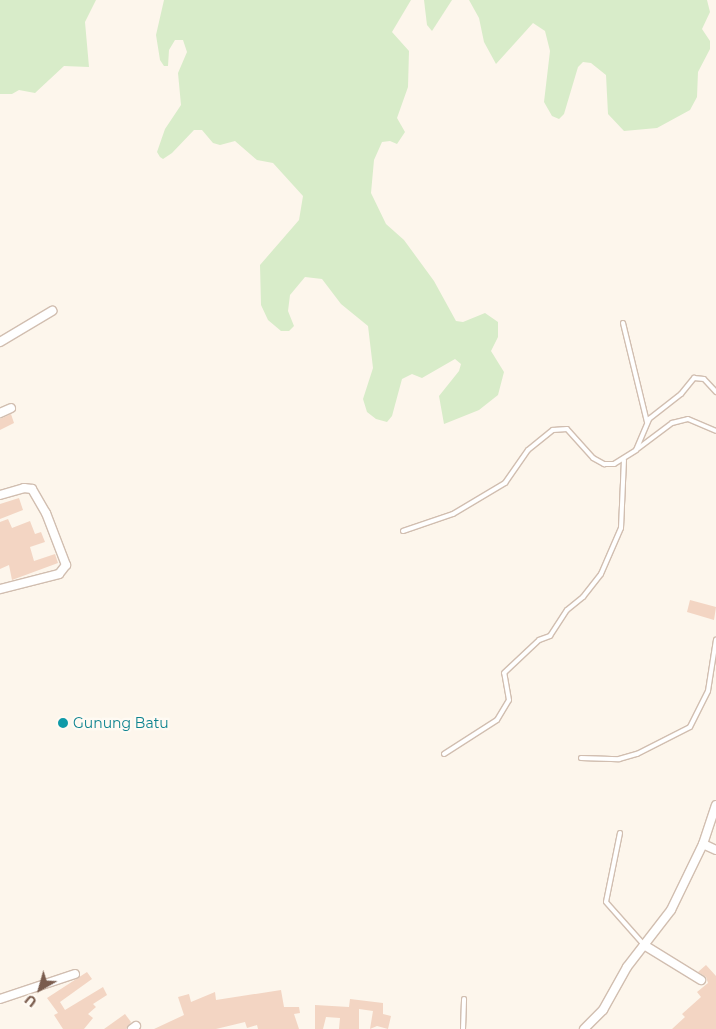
<!DOCTYPE html>
<style>
body{margin:0}
#map{position:relative;width:716px;height:1029px;overflow:hidden;background:#fdf6ec;font-family:Montserrat,sans-serif}
div>[style]{position:absolute}
.green>*{inset:0;background:#d8ecc9}
.building>*{inset:0;background:#f3d5c3}
.roads{filter:drop-shadow(1px 0 #d1beb0) drop-shadow(-1px 0 #d1beb0) drop-shadow(0 1px #d1beb0) drop-shadow(0 -1px #d1beb0)}
.lane>*{height:4px;margin:-2px;padding:0 2px;transform-origin:2px;border-radius:2px;background:#fff}
.street>*{height:8px;margin:-4px;padding:0 4px;transform-origin:4px;border-radius:4px;background:#fff}
.dots>*{width:14px;height:14px;translate:-50% -50%;box-sizing:border-box;border:2px solid #fffaf3;border-radius:50%}
span{translate:-50% -50%;white-space:nowrap;text-align:center;line-height:1.15;-webkit-text-stroke:4.5px #fffaf3;paint-order:stroke}
.culture-label{font-size:14px;color:#0d838f}
.left{translate:0 -50%;text-align:left}
.north{position:absolute;left:15px;top:964px;width:50px;height:50px;-webkit-text-stroke:4px #fffaf3;paint-order:stroke;rotate:218deg;font-size:14px;font-weight:700;line-height:20px;text-align:center;color:#7a5c4d}
.north::after{content:'';display:block;margin:auto;width:18px;height:22px;background:#7a5c4d;clip-path:polygon(50% 0,100% 100%,50% 72%,0 100%)}
</style>
<div id="map">
<div class="green">
<div style="clip-path:polygon(0 0,96px 0,85px 22px,89px 67px,64px 66px,35px 93px,19px 90px,12px 94px,0 94px)"></div>
<div style="clip-path:polygon(164px 0,411px 0,392px 32px,409px 51px,408px 87px,397px 118px,405px 132px,397px 144px,390px 141px,382px 142px,374px 160px,371px 193px,386px 224px,404px 240px,434px 281px,456px 321px,463px 322px,485px 313px,498px 322px,498px 337px,491px 351px,504px 372px,498px 395px,479px 410px,444px 424px,439px 396px,459px 371px,461px 364px,455px 359px,422px 378px,412px 374px,402px 379px,392px 416px,387px 422px,376px 419px,367px 412px,363px 399px,373px 368px,368px 326px,341px 304px,322px 279px,305px 277px,290px 295px,288px 311px,294px 326px,289px 331px,281px 331px,268px 320px,261px 305px,260px 265px,299px 220px,303px 196px,273px 163px,257px 160px,235px 141px,220px 145px,213px 143px,202px 130px,194px 130px,172px 153px,163px 159px,160px 157px,157px 152px,165px 129px,181px 105px,178px 73px,187px 52px,183px 40px,175px 40px,169px 50px,168px 66px,164px 66px,160px 60px,156px 35px)"></div>
<div style="clip-path:polygon(424px 0,452px 0,432px 31px,427px 25px)"></div>
<div style="clip-path:polygon(469px 0,707px 0,710px 12px,702px 29px,710px 41px,710px 49px,698px 72px,697px 97px,690px 110px,657px 128px,624px 131px,608px 114px,606px 75px,591px 63px,583px 62px,578px 67px,564px 114px,559px 119px,552px 116px,544px 102px,550px 51px,545px 31px,533px 23px,496px 64px,484px 42px,479px 18px)"></div>
</div>
<div class="building">
<div style="clip-path:polygon(11px 414px,14px 423px,0 430px,0 419px)"></div>
<div style="clip-path:polygon(19px 498px,23px 510px,0 519px,0 504px)"></div>
<div style="clip-path:polygon(8px 519px,12px 528px,30px 521px,35px 534px,41px 532px,45px 542px,30px 547px,34px 561px,55px 554px,58px 563px,12px 580px,9px 565px,0 569px,0 522px)"></div>
<div style="clip-path:polygon(690px 600px,716px 607px,714px 620px,687px 612px)"></div>
<div style="clip-path:polygon(706px 965px,716px 976px,716px 1029px,672px 1029px,685px 1017px,682px 1014px,701px 997px,697px 992px,708px 983px,706px 977px,698px 972px)"></div>
<div style="clip-path:polygon(87px 972px,92px 979px,60px 1002px,65px 1010px,103px 987px,107px 995px,93px 1004px,96px 1007px,88px 1014px,93px 1018px,84px 1029px,63px 1029px,54px 1015px,58px 1013px,47px 998px)"></div>
<div style="clip-path:polygon(281px 990px,284px 1007px,299px 1007px,300px 1013px,294px 1014px,299px 1029px,258px 1029px,257px 1025px,247px 1028px,245px 1022px,216px 1029px,154px 1029px,184px 1015px,178px 997px,189px 994px,191px 1002px,215px 992px,216px 1000px)"></div>
<div style="clip-path:polygon(350px 999px,383px 1003px,383px 1014px,391px 1016px,388px 1029px,377px 1026px,370px 1029px,373px 1011px,359px 1009px,359px 1029px,339px 1029px,340px 1018px,326px 1017px,323px 1029px,315px 1029px,315px 1005px,349px 1007px)"></div>
<div style="clip-path:polygon(125px 1014px,131px 1022px,126px 1029px,104px 1029px)"></div>
</div>
<div class="roads">
<div class="lane">
<div style="left:623px;top:323px;width:102px;rotate:76.4deg"></div>
<div style="left:636px;top:450px;width:45px;rotate:-36.9deg"></div>
<div style="left:672px;top:423px;width:16px;rotate:-14deg"></div>
<div style="left:688px;top:419px;width:30px;rotate:23deg"></div>
<div style="left:403px;top:531px;width:53px;rotate:-18.8deg"></div>
<div style="left:453px;top:514px;width:61px;rotate:-30.8deg"></div>
<div style="left:505px;top:483px;width:40px;rotate:-55.1deg"></div>
<div style="left:528px;top:450px;width:32px;rotate:-39deg"></div>
<div style="left:553px;top:430px;width:14px;rotate:-4deg"></div>
<div style="left:567px;top:429px;width:39px;rotate:48deg"></div>
<div style="left:593px;top:458px;width:13px;rotate:29deg"></div>
<div style="left:604px;top:464px;width:10px"></div>
<div style="left:614px;top:464px;width:26px;rotate:-32deg"></div>
<div style="left:636px;top:450px;width:34px;rotate:-67deg"></div>
<div style="left:649px;top:419px;width:41px;rotate:-38deg"></div>
<div style="left:681px;top:394px;width:21px;rotate:-51deg"></div>
<div style="left:694px;top:378px;width:10px;rotate:6deg"></div>
<div style="left:704px;top:379px;width:18px;rotate:47deg"></div>
<div style="left:444px;top:754px;width:63px;rotate:-32.7deg"></div>
<div style="left:497px;top:720px;width:23px;rotate:-59deg"></div>
<div style="left:509px;top:700px;width:27px;rotate:-100deg"></div>
<div style="left:504px;top:673px;width:48px;rotate:-43.3deg"></div>
<div style="left:539px;top:640px;width:12px;rotate:-20deg"></div>
<div style="left:550px;top:636px;width:31px;rotate:-57deg"></div>
<div style="left:567px;top:610px;width:21px;rotate:-39deg"></div>
<div style="left:583px;top:597px;width:29px;rotate:-52deg"></div>
<div style="left:601px;top:574px;width:50px;rotate:-66.5deg"></div>
<div style="left:621px;top:528px;width:68px;rotate:-87.5deg"></div>
<div style="left:581px;top:758px;width:38px;rotate:2deg"></div>
<div style="left:619px;top:759px;width:19px;rotate:-16deg"></div>
<div style="left:637px;top:754px;width:59px;rotate:-27deg"></div>
<div style="left:690px;top:727px;width:40px;rotate:-63.4deg"></div>
<div style="left:708px;top:691px;width:52px;rotate:-81.1deg"></div>
<div style="left:620px;top:833px;width:70px;rotate:101.5deg"></div>
<div style="left:606px;top:902px;width:57px;rotate:48.5deg"></div>
<div style="left:463px;top:1029px;width:30px;rotate:-88deg"></div>
</div>
<div class="street">
<div style="left:0;top:342px;width:61px;rotate:-30.8deg"></div>
<div style="left:0;top:413px;width:12px;rotate:-24deg"></div>
<div style="left:0;top:495px;width:25px;rotate:-16deg"></div>
<div style="left:24px;top:488px;width:8px;rotate:7deg"></div>
<div style="left:32px;top:489px;width:28px;rotate:60deg"></div>
<div style="left:46px;top:513px;width:56px;rotate:69deg"></div>
<div style="left:66px;top:565px;width:11px;rotate:128deg"></div>
<div style="left:59px;top:574px;width:61px;rotate:165.7deg"></div>
<div style="left:703px;top:844px;width:14px;rotate:25deg"></div>
<div style="left:644px;top:945px;width:67px;rotate:31.6deg"></div>
<div style="left:0;top:999px;width:79px;rotate:-18.4deg"></div>
<div style="left:132px;top:1029px;width:5px;rotate:-37deg"></div>
<div style="left:584px;top:1029px;width:27px;rotate:-45deg"></div>
<div style="left:603px;top:1010px;width:49px;rotate:-60.8deg"></div>
<div style="left:627px;top:967px;width:72px;rotate:-52.3deg"></div>
<div style="left:671px;top:910px;width:73px;rotate:-64.1deg"></div>
<div style="left:703px;top:844px;width:41px;rotate:-71.6deg"></div>
</div>
</div>
<div class="dots">
<div style="left:63px;top:723px;background:#0f9aa8"></div>
</div>
<div class="culture-label">
<span class="left" style="left:73px;top:723px">Gunung Batu</span>
</div>
<div class="north">U</div>
</div>
